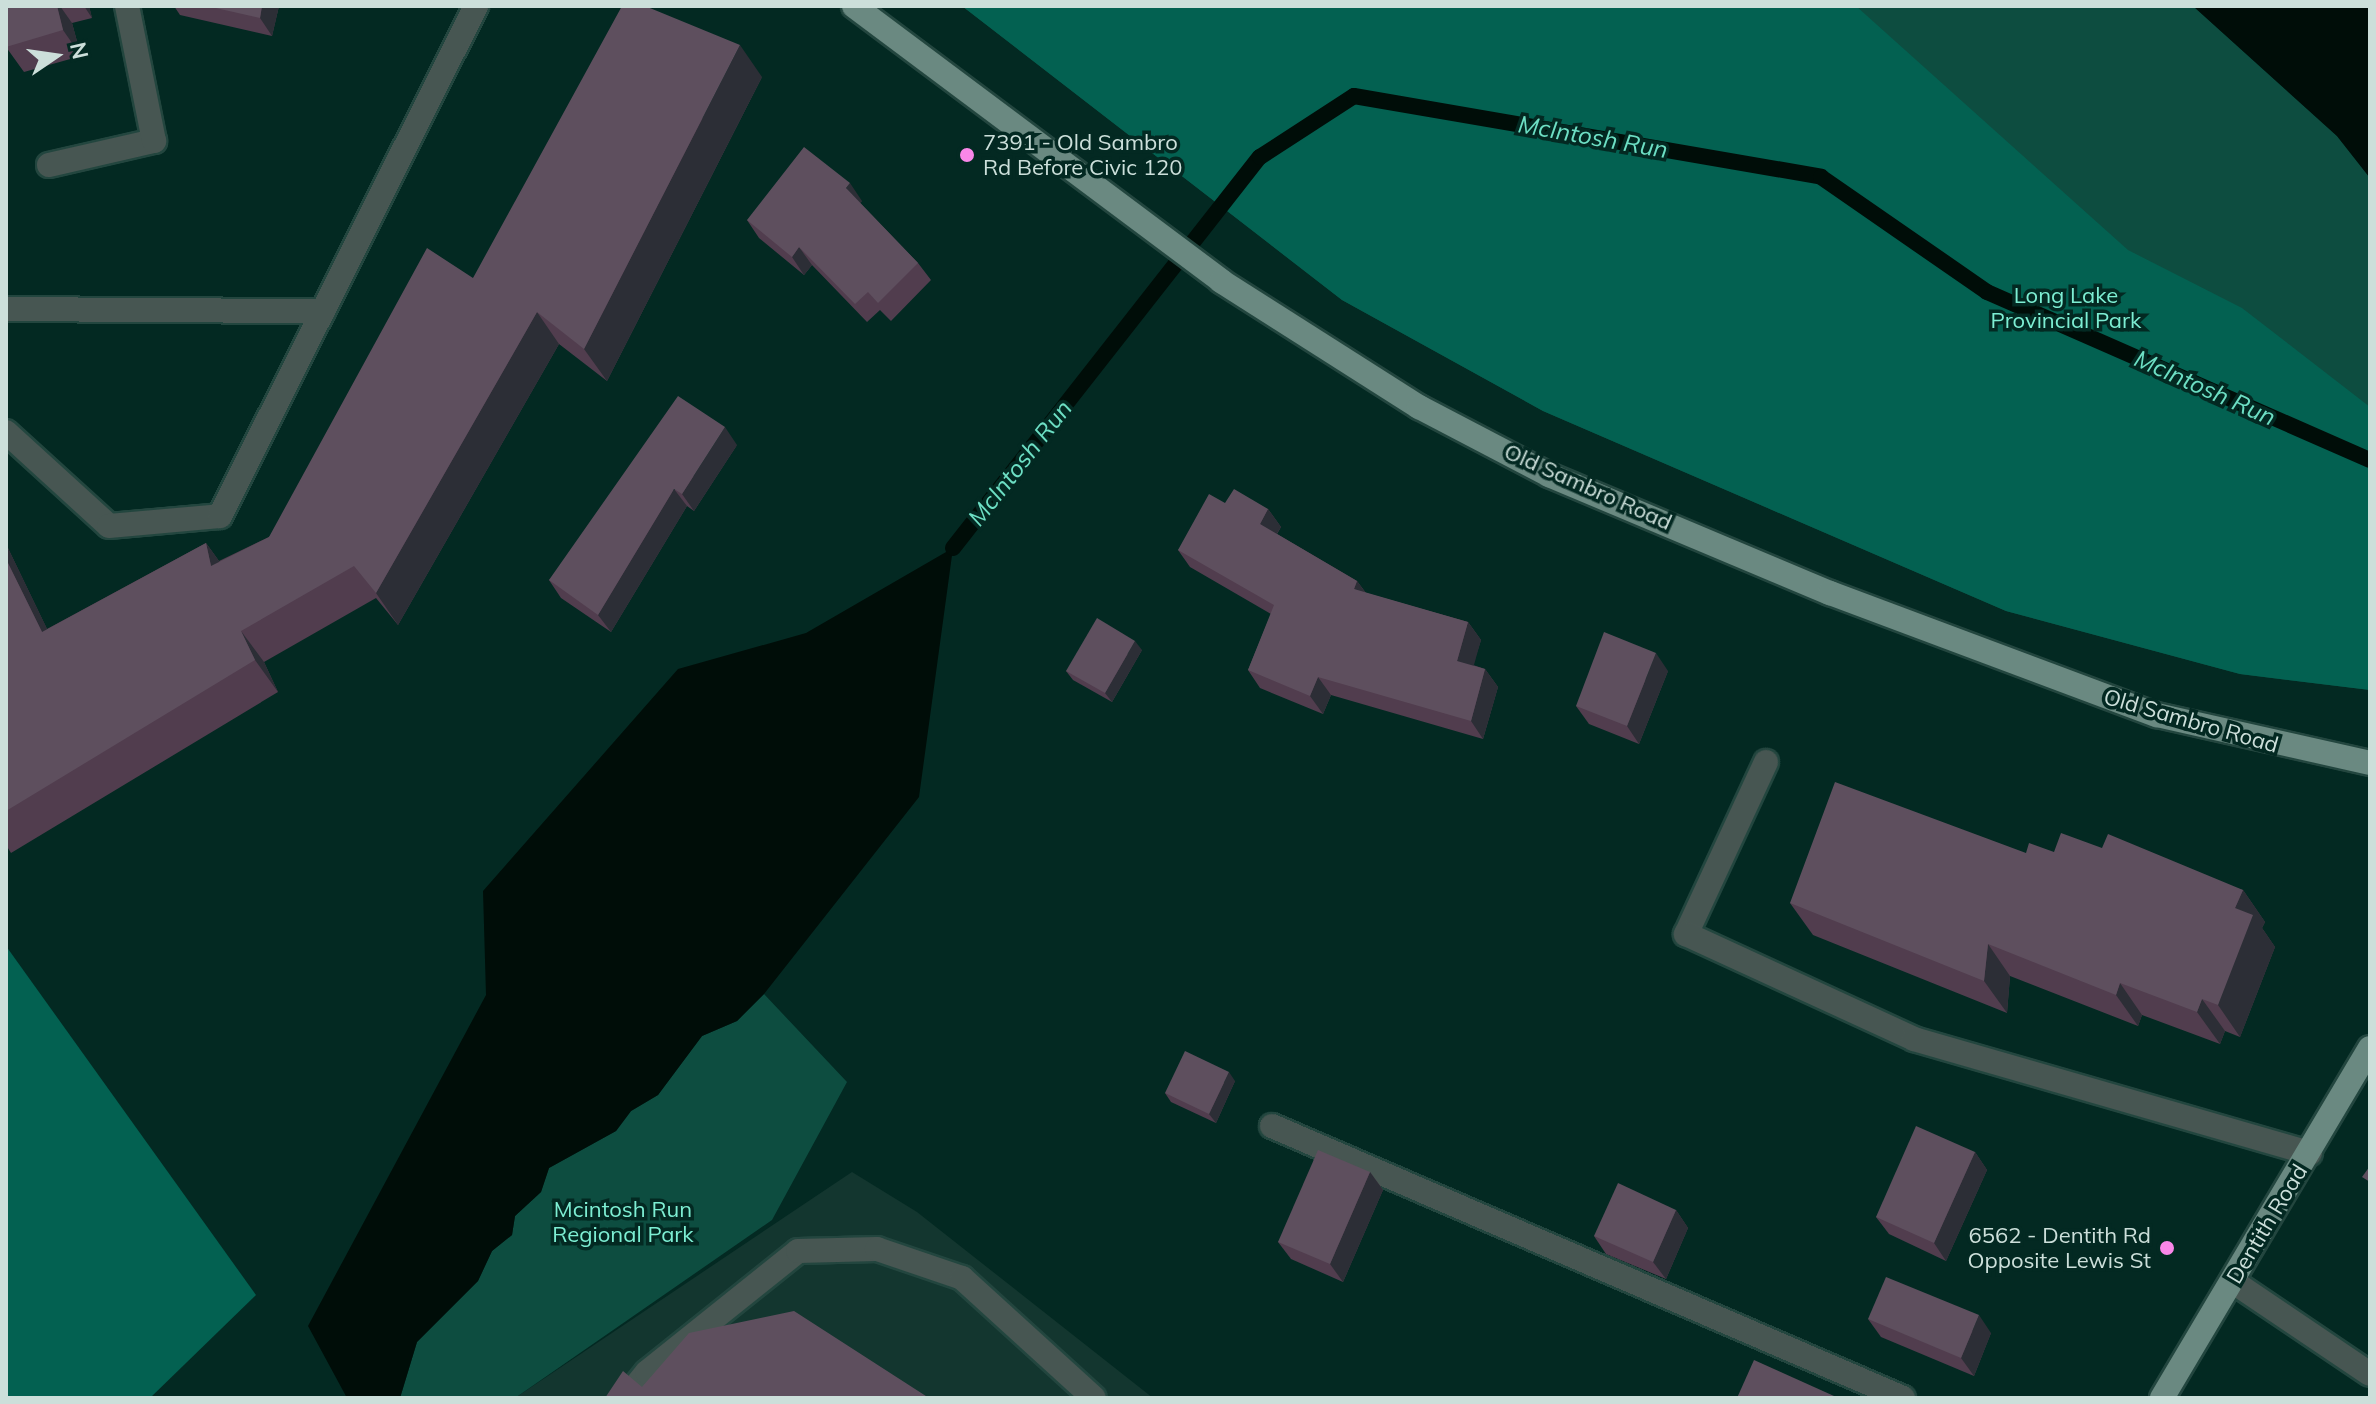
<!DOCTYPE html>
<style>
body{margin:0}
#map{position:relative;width:2376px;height:1404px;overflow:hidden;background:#032922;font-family:Mulish,sans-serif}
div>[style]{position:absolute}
.built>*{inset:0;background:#13362f}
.green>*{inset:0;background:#0d4d40}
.forest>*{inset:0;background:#036151}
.water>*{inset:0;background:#000d08}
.stream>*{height:16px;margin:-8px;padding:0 8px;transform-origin:8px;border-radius:8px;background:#000d08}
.roads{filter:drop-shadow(2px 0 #23463f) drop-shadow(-2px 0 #23463f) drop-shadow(0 2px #23463f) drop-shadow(0 -2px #23463f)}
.minor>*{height:24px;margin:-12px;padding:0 12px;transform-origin:12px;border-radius:12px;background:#475652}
.major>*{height:24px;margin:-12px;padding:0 12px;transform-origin:12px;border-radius:12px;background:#6a8981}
.wall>*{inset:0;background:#513d4e}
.shaded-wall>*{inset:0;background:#2c2e36}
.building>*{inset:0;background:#5e4f5e}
.dots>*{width:22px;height:22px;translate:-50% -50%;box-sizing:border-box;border:4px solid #032922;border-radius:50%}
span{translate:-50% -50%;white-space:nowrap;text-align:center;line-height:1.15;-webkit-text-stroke:7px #032922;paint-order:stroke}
.poi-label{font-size:22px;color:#ccdfda}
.left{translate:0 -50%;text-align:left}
.right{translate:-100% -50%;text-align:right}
.park-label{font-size:22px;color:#7deed3}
.street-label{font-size:22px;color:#ccdfda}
.water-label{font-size:24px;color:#6ddfc4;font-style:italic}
.frame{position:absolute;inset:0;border:8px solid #ccdfda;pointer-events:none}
.north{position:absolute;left:16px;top:16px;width:80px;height:80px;-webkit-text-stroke:6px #032922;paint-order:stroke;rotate:77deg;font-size:22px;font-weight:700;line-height:32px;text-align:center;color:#ccdfda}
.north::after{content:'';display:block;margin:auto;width:28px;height:36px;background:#ccdfda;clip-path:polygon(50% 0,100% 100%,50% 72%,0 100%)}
</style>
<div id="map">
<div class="built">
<div style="clip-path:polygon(852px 1172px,917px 1212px,1153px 1398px,515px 1398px)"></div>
</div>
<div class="green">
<div style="clip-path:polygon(962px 6px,2193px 6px,2337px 136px,2370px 178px,2370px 690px,2240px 674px,2006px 611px,1543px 411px,1342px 300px)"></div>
<div style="clip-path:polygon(764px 994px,847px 1082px,772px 1220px,515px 1398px,400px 1398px,417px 1342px,478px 1281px,492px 1251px,512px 1235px,515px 1216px,541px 1192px,549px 1168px,616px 1131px,631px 1111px,658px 1095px,702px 1036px,737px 1021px)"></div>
</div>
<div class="forest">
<div style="clip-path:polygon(962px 6px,1856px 6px,2128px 250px,2242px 308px,2370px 407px,2370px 690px,2240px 674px,2006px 611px,1543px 411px,1342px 300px)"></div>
<div style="clip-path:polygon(6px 946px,256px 1295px,150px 1398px,6px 1398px)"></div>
</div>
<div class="water">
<div style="clip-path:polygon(2193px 6px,2370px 6px,2370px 178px,2337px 136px)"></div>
<div style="clip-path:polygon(953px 548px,919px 797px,764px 994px,737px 1021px,702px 1036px,658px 1095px,631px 1111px,616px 1131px,549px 1168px,541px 1192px,515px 1216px,512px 1235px,492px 1251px,478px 1281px,417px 1342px,400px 1398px,347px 1398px,308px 1326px,486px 995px,483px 891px,678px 669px,806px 633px)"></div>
</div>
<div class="stream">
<div style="left:953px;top:548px;width:497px;rotate:-51.9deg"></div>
<div style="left:1260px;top:157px;width:112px;rotate:-33deg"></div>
<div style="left:1354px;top:96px;width:474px;rotate:9.8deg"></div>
<div style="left:1821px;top:177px;width:202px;rotate:34.7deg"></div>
<div style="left:1987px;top:292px;width:418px;rotate:23.7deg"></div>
</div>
<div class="roads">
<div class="minor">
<div style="left:49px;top:165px;width:108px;rotate:-12.9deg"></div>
<div style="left:154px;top:141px;width:138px;rotate:-101.3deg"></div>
<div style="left:6px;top:309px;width:317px;rotate:0.4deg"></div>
<div style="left:6px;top:432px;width:139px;rotate:42.4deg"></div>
<div style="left:109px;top:526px;width:111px;rotate:-5.1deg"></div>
<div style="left:220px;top:516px;width:571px;rotate:-63.35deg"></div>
<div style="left:1766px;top:762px;width:190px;rotate:114.9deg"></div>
<div style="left:1686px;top:934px;width:251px;rotate:24.7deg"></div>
<div style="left:1914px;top:1039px;width:412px;rotate:16.1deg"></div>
<div style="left:1272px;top:1126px;width:687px;rotate:23.32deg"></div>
<div style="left:2232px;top:1281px;width:166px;rotate:34deg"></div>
<div style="left:626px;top:1398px;width:33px;rotate:-51deg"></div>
<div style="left:647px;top:1372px;width:193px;rotate:-38.7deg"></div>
<div style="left:798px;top:1251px;width:79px;rotate:-1.5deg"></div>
<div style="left:877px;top:1249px;width:90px;rotate:18.8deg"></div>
<div style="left:962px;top:1278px;width:178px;rotate:42.3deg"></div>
</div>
<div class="major">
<div style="left:854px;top:6px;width:459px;rotate:36.8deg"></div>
<div style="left:1221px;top:281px;width:235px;rotate:32.5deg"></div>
<div style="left:1419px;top:407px;width:147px;rotate:27.6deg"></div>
<div style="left:1549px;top:475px;width:305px;rotate:22.8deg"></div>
<div style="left:1830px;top:593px;width:349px;rotate:20.5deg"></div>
<div style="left:2157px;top:715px;width:218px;rotate:12.7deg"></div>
<div style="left:2162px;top:1398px;width:407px;rotate:-59.3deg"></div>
</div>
</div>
<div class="wall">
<div style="clip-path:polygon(6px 6px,89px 6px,92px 18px,72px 23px,81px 56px,24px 72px,6px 47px)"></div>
<div style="clip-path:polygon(174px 6px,279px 6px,272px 36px,180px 15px)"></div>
<div style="clip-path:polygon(762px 77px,607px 381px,559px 344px,398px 625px,376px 598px,264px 662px,278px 692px,11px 853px,6px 845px,6px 544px,47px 629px,206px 543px,219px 561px,269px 537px,473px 278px)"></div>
<div style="clip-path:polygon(862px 201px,860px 203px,918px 263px,931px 280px,891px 321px,880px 310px,867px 322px,812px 265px,804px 275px,759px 238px,747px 220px)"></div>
<div style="clip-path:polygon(737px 445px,694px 511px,687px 506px,611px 632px,561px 598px,549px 580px)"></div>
<div style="clip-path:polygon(1225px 503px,1268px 509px,1281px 527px,1277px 534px,1357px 581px,1366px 593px,1468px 622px,1481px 640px,1473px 665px,1485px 669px,1498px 687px,1483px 739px,1331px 695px,1323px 714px,1260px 688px,1248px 670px,1271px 614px,1190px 567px,1178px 550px)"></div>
<div style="clip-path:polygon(1142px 650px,1112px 702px,1073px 680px,1066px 671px)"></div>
<div style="clip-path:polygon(1668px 671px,1639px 744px,1589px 724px,1576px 706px)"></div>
<div style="clip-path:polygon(2102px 848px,2243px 890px,2265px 922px,2262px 928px,2275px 947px,2240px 1037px,2225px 1031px,2220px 1044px,2142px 1015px,2138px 1026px,2010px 976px,2007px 1013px,1813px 935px,1790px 903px,2026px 853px,2054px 852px)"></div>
<div style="clip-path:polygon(1235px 1081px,1216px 1123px,1171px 1102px,1165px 1093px)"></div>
<div style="clip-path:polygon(1975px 1152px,1987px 1170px,1946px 1261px,1889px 1234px,1876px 1217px)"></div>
<div style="clip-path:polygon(1370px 1172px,1383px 1190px,1343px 1282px,1291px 1259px,1278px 1242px)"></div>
<div style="clip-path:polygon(1676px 1210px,1688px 1228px,1666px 1279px,1606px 1254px,1594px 1236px)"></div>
<div style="clip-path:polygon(1868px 1319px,1991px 1333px,1974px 1376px,1881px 1337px)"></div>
</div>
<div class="shaded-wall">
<div style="clip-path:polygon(57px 6px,60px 6px,72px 23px,81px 56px,63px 30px)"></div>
<div style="clip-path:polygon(84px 6px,89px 6px,92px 18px)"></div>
<div style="clip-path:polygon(262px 6px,279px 6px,272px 36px,260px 18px)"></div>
<div style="clip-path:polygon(740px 45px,762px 77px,607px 381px,584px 349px)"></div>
<div style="clip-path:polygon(850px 183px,862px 201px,858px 206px,846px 188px)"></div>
<div style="clip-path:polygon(799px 247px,812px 265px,804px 275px,792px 257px)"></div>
<div style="clip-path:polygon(537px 312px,559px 344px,398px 625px,376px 593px)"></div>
<div style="clip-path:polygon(725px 427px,737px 445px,694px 511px,682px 494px)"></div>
<div style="clip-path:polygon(674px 489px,687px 506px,611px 632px,598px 615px)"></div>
<div style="clip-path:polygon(1268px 509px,1281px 527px,1272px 541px,1260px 524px)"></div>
<div style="clip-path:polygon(206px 543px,229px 575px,211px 566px)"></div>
<div style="clip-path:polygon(6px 544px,64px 664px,42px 632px,6px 559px)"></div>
<div style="clip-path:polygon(1357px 581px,1370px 599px,1354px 589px)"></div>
<div style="clip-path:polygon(1468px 622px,1481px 640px,1470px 679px,1457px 661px)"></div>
<div style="clip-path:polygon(241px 631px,264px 662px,278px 692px,255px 660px)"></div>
<div style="clip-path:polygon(1135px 641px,1142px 650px,1112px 702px,1105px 693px)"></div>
<div style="clip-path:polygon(1656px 653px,1668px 671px,1639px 744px,1627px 726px)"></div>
<div style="clip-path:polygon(1485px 669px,1498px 687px,1483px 739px,1471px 721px)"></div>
<div style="clip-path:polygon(1318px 677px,1331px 695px,1323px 714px,1310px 696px)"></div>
<div style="clip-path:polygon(2243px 890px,2265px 922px,2262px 928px,2275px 947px,2240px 1037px,2218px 1005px,2235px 908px)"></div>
<div style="clip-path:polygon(1988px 944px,2010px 976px,2007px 1013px,1984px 981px)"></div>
<div style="clip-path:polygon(2120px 983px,2142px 1015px,2138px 1026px,2116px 995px)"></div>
<div style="clip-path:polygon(2202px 999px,2225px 1031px,2220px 1044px,2197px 1012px)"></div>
<div style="clip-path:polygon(1229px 1072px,1235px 1081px,1216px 1123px,1209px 1114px)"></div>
<div style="clip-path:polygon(1975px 1152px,1987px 1170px,1946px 1261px,1934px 1243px)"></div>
<div style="clip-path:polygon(1370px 1172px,1383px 1190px,1343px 1282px,1330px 1264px)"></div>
<div style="clip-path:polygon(1676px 1210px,1688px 1228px,1666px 1279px,1653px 1262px)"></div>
<div style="clip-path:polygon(1979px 1315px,1991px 1333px,1974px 1376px,1961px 1358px)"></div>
</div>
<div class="building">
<div style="clip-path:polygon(6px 6px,57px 6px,63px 30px,6px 47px)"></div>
<div style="clip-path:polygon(207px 6px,262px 6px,260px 18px)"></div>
<div style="clip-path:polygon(622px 6px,645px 6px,740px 45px,584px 349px,537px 312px,376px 593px,354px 566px,241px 631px,255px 660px,6px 811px,6px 559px,42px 632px,206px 543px,211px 566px,269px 537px,427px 248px,473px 278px)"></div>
<div style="clip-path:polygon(804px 147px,850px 183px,846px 188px,918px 263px,878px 303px,868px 292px,855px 304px,799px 247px,792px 257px,747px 220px)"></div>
<div style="clip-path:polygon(678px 396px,725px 427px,682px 494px,674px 489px,598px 615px,549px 580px)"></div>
<div style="clip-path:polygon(1234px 489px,1268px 509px,1260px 524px,1357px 581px,1354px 589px,1468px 622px,1457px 661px,1485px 669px,1471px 721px,1318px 677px,1310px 696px,1248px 670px,1274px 605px,1178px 550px,1209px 494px,1225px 503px)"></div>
<div style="clip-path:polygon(1097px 618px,1135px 641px,1105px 693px,1066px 671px)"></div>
<div style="clip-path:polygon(1604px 632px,1656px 653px,1627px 726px,1576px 706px)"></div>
<div style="clip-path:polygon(1835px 782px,2026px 853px,2029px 843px,2054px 852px,2061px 833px,2102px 848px,2108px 834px,2243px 890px,2235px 908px,2253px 915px,2218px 1005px,2202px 999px,2197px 1012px,2120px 983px,2116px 995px,1988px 944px,1984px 981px,1790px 903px)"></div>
<div style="clip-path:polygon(1185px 1051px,1229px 1072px,1209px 1114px,1165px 1093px)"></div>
<div style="clip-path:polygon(1916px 1126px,1975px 1152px,1934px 1243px,1876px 1217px)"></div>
<div style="clip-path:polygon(1318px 1150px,1370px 1172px,1330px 1264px,1278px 1242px)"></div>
<div style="clip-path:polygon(2370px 1166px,2370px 1182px,2362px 1177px)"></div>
<div style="clip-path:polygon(1618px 1183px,1676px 1210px,1653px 1262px,1594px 1236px)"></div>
<div style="clip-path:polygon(1886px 1277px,1979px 1315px,1961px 1358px,1868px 1319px)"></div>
<div style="clip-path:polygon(794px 1311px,929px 1398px,605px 1398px,623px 1371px,642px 1387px,689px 1333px)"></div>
<div style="clip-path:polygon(1754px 1360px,1834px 1396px,1833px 1398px,1737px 1398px)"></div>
</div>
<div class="dots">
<div style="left:967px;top:155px;background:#f987e8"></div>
<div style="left:2167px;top:1248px;background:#f987e8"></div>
</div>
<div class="poi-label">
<span class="left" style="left:983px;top:155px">7391 - Old Sambro<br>Rd Before Civic 120</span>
<span class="right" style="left:2151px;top:1248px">6562 - Dentith Rd<br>Opposite Lewis St</span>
</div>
<div class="park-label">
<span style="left:2066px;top:308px">Long Lake<br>Provincial Park</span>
<span style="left:623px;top:1222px">Mcintosh Run<br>Regional Park</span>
</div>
<div class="street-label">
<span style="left:1588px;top:487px;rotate:24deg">Old Sambro Road</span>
<span style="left:2191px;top:721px;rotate:16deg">Old Sambro Road</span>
<span style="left:2267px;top:1224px;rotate:-59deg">Dentith Road</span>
</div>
<div class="water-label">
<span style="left:1593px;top:137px;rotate:10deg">McIntosh Run</span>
<span style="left:2205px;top:388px;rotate:24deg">McIntosh Run</span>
<span style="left:1020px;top:463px;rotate:-52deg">McIntosh Run</span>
</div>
<div class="frame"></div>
<div class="north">N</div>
</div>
